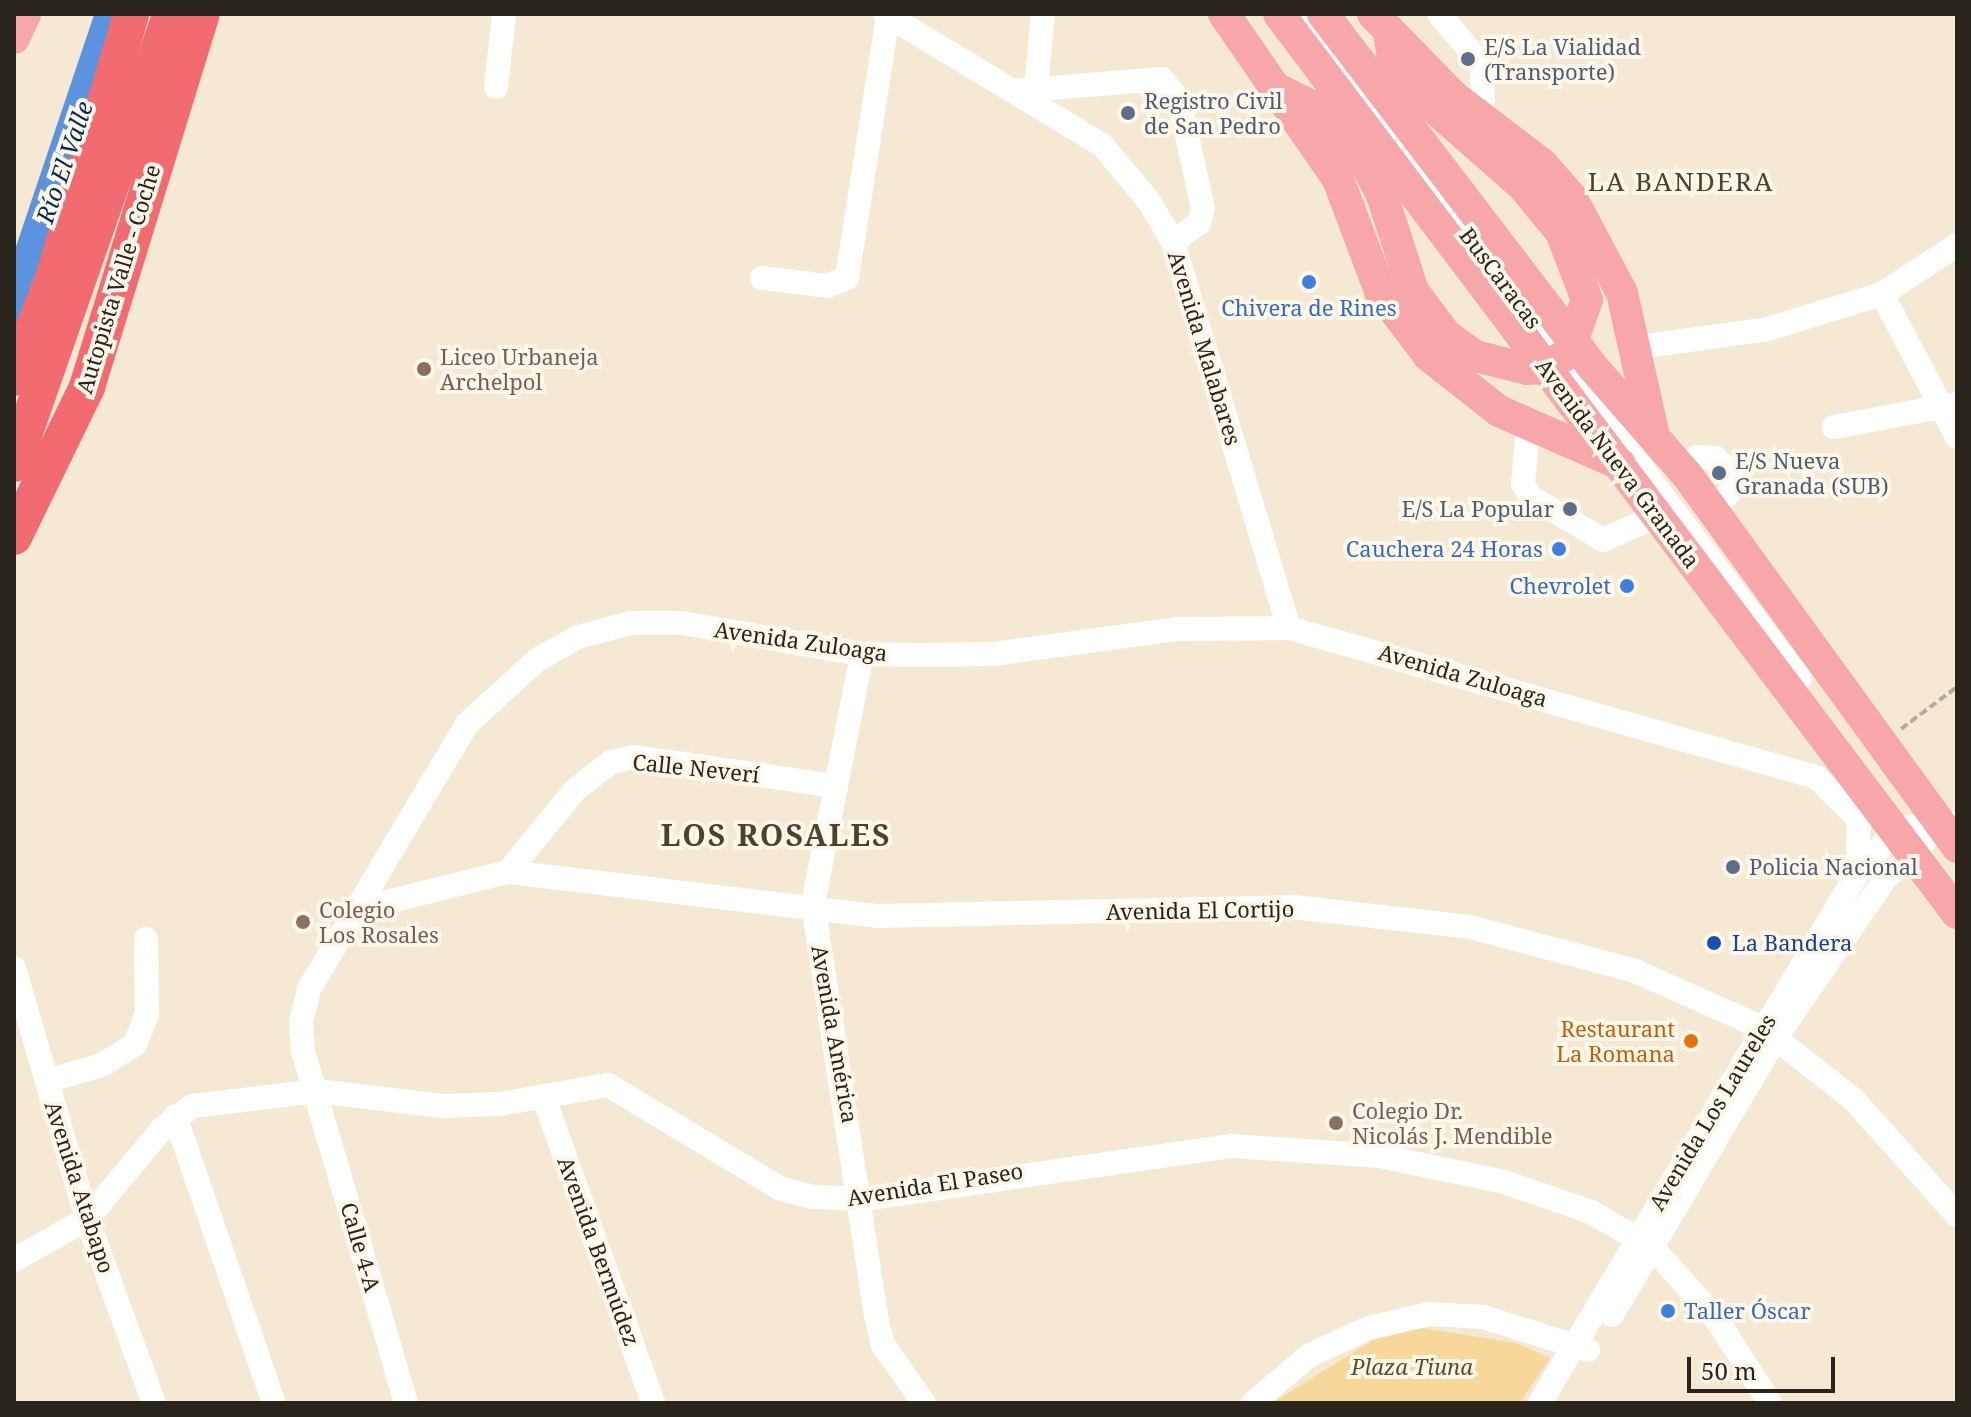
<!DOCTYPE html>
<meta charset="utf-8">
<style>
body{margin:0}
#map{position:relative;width:1971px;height:1417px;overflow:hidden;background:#f5e9d3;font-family:"Noto Serif",serif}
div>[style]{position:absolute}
.green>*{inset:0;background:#f7d79a}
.river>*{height:36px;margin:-18px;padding:0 18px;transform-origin:18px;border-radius:18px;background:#5c93de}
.path>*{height:4px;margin-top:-2px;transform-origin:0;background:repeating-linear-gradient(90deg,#b5ab9a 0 8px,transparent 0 12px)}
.minor>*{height:24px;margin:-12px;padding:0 12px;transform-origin:12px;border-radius:12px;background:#fff}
.major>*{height:32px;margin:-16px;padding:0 16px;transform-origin:16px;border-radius:16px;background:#f7a6a9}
.highway>*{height:36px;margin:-18px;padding:0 18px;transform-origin:18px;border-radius:18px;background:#f26b70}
.dots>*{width:22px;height:22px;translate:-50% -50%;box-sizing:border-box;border:4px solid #fef7ea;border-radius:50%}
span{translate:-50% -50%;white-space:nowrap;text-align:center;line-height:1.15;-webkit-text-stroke:8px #fef7ea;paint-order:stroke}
.service-label{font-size:22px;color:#4e5e75}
.left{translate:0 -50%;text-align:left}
.right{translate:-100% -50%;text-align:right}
.street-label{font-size:22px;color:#29251d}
.shop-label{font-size:22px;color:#366cbe}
.education-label{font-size:22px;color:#785e54}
.transit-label{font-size:22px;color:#164399}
.food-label{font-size:22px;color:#c56008}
.park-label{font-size:22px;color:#614d25;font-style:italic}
.water-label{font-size:24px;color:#022856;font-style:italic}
.quarter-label{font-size:26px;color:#4c4230;letter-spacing:2px}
.district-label{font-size:30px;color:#4c4230;font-weight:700;letter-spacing:2px}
.frame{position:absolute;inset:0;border:16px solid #29251d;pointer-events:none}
.scale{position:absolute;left:1687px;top:1357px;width:148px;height:36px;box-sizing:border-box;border:4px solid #29251d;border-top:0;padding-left:10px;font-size:24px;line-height:28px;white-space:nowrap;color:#29251d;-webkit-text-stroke:6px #fef7ea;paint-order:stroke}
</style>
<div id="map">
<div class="green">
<div style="clip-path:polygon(1422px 1328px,1516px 1343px,1550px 1358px,1520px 1403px,1272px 1403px,1381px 1335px)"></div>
</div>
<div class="river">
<div style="left:14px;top:309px;width:311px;rotate:-71.4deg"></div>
</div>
<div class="path">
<div style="left:1901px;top:729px;width:70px;rotate:-36.9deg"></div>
</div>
<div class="minor">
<div style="left:885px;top:14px;width:253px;rotate:31.1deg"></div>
<div style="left:1102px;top:145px;width:72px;rotate:50.1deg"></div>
<div style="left:1148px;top:200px;width:49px;rotate:59.2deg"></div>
<div style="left:1173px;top:242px;width:403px;rotate:73.3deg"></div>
<div style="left:1301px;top:14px;width:831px;rotate:53.12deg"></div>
<div style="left:1439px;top:14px;width:67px;rotate:49.9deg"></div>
<div style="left:1482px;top:65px;width:56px;rotate:89deg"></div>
<div style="left:496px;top:87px;width:73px;rotate:-83.7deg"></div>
<div style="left:1036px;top:89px;width:75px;rotate:-84.7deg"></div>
<div style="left:1013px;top:91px;width:149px;rotate:-4.6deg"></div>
<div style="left:1162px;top:79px;width:27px;rotate:51deg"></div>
<div style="left:1179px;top:100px;width:111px;rotate:77.5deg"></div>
<div style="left:1203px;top:208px;width:16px;rotate:105deg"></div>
<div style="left:1199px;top:223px;width:32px;rotate:144deg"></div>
<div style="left:762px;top:278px;width:65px;rotate:7deg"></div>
<div style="left:827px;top:286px;width:22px;rotate:-22deg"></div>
<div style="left:847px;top:278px;width:266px;rotate:-81.1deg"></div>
<div style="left:1882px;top:294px;width:161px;rotate:62.3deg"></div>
<div style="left:1639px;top:347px;width:130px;rotate:-7.9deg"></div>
<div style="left:1768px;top:329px;width:119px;rotate:-17.1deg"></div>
<div style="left:1882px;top:294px;width:90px;rotate:-33.2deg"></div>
<div style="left:1528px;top:426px;width:58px;rotate:94.9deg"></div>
<div style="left:1523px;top:484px;width:15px;rotate:58deg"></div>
<div style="left:1531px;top:497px;width:84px;rotate:30.8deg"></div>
<div style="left:1603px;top:540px;width:59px;rotate:-24deg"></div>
<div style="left:1834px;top:427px;width:125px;rotate:-10.6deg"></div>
<div style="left:1683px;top:470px;width:19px;rotate:-43deg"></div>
<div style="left:1697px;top:457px;width:19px;rotate:3deg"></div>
<div style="left:1716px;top:458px;width:18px;rotate:47deg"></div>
<div style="left:1728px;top:471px;width:16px;rotate:60deg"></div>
<div style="left:1736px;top:485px;width:34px;rotate:130deg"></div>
<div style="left:862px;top:654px;width:255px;rotate:101.1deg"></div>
<div style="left:813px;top:904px;width:418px;rotate:81.3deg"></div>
<div style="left:876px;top:1317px;width:29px;rotate:76deg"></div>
<div style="left:883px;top:1345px;width:71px;rotate:54.7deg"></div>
<div style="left:508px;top:872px;width:106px;rotate:-50.7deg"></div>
<div style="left:575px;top:790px;width:46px;rotate:-37.9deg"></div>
<div style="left:611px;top:762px;width:24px;rotate:-12deg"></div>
<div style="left:634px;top:757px;width:204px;rotate:8.2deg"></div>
<div style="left:354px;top:910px;width:159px;rotate:-13.9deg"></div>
<div style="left:508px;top:872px;width:373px;rotate:6.8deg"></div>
<div style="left:878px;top:916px;width:415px;rotate:-1.2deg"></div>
<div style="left:1293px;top:907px;width:178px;rotate:6.4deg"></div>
<div style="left:1470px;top:927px;width:171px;rotate:14.9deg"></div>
<div style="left:1635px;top:971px;width:138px;rotate:24deg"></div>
<div style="left:1761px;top:1027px;width:118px;rotate:38.1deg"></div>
<div style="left:1854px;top:1100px;width:154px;rotate:48.2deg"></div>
<div style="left:14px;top:968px;width:261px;rotate:73.8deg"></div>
<div style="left:87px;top:1219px;width:196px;rotate:70deg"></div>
<div style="left:47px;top:1081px;width:57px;rotate:-16.2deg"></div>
<div style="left:102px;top:1065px;width:39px;rotate:-32deg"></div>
<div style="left:135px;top:1044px;width:31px;rotate:-68deg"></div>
<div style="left:147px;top:1015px;width:76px;rotate:-90.8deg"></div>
<div style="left:544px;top:1098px;width:324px;rotate:70.3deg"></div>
<div style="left:175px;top:1116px;width:304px;rotate:71deg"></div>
<div style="left:14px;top:1260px;width:84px;rotate:-29.3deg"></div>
<div style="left:87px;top:1219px;width:117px;rotate:-50.2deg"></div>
<div style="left:162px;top:1129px;width:39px;rotate:-37deg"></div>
<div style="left:193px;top:1106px;width:125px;rotate:-6.9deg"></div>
<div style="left:317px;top:1091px;width:127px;rotate:6.8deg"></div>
<div style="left:443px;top:1106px;width:57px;rotate:-2deg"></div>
<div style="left:500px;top:1104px;width:110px;rotate:-10deg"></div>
<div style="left:608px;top:1085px;width:202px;rotate:31deg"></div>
<div style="left:781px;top:1189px;width:33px;rotate:14deg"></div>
<div style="left:813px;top:1197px;width:50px;rotate:2.3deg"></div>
<div style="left:863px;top:1199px;width:373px;rotate:-8.2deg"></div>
<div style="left:1232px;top:1146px;width:148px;rotate:3.9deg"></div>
<div style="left:1380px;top:1156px;width:124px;rotate:11.7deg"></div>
<div style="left:1501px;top:1181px;width:95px;rotate:19deg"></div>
<div style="left:1591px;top:1212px;width:70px;rotate:29.8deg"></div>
<div style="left:1652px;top:1247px;width:98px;rotate:48.3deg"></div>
<div style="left:1717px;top:1320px;width:98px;rotate:57.4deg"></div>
<div style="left:1612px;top:1315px;width:321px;rotate:-59.4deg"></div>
<div style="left:1775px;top:1039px;width:198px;rotate:-55.5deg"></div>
<div style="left:1887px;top:876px;width:34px;rotate:-36deg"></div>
<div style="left:1915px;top:856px;width:40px;rotate:-58deg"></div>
<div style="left:406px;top:1403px;width:368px;rotate:-106.3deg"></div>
<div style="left:303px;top:1050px;width:28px;rotate:-94deg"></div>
<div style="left:301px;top:1022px;width:34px;rotate:-76deg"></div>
<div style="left:309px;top:989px;width:309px;rotate:-59.2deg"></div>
<div style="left:467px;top:724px;width:95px;rotate:-42.4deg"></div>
<div style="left:537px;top:660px;width:47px;rotate:-29.3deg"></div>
<div style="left:578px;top:637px;width:55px;rotate:-14.8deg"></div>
<div style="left:631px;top:623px;width:51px"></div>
<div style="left:682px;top:623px;width:183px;rotate:9.8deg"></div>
<div style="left:862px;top:654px;width:58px;rotate:1deg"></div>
<div style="left:920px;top:655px;width:74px;rotate:-0.8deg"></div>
<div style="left:994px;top:654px;width:184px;rotate:-7.8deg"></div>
<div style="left:1176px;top:629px;width:113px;rotate:-0.5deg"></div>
<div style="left:1289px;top:628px;width:548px;rotate:15.79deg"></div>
<div style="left:1816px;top:777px;width:61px;rotate:45deg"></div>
<div style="left:1859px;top:820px;width:54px;rotate:92.1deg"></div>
<div style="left:1253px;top:1403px;width:75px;rotate:-40.1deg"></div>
<div style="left:1310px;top:1355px;width:65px;rotate:-24.6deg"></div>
<div style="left:1369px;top:1328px;width:62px;rotate:-13.1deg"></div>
<div style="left:1429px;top:1314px;width:54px;rotate:3.2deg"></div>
<div style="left:1483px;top:1317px;width:110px;rotate:17.4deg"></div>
<div style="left:1540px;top:1403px;width:617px;rotate:-59.07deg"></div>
<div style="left:1857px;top:874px;width:60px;rotate:-49.1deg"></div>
<div style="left:1896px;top:829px;width:55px;rotate:-6.2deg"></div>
</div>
<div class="major">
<div style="left:1224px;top:14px;width:201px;rotate:55.4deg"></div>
<div style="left:1338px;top:179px;width:120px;rotate:69.4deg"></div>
<div style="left:1380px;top:291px;width:81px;rotate:53deg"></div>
<div style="left:1429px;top:356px;width:89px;rotate:38.2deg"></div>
<div style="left:1499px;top:411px;width:132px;rotate:23.7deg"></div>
<div style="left:1279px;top:14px;width:1126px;rotate:52.98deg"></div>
<div style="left:1323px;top:14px;width:442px;rotate:52.6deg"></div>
<div style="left:1591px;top:365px;width:146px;rotate:48.9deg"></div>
<div style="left:1687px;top:475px;width:460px;rotate:54deg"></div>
<div style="left:1373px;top:14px;width:115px;rotate:45.7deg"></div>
<div style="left:1453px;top:96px;width:112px;rotate:37.4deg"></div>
<div style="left:1542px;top:164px;width:44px;rotate:48.7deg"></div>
<div style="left:1571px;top:197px;width:109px;rotate:62deg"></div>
<div style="left:1622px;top:293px;width:142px;rotate:77.4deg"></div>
<div style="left:14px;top:38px;width:26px;rotate:-65deg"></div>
<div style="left:1281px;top:91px;width:43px;rotate:26deg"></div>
<div style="left:1320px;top:110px;width:58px;rotate:54.1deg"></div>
<div style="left:1350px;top:133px;width:70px;rotate:62.7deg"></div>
<div style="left:1382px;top:195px;width:101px;rotate:72.1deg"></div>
<div style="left:1413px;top:291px;width:55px;rotate:53.1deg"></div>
<div style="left:1446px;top:335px;width:36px;rotate:36deg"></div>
<div style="left:1475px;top:356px;width:54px;rotate:14deg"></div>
<div style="left:1527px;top:369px;width:18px;rotate:-3deg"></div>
<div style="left:1545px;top:368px;width:27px;rotate:-33deg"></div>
<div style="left:1568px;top:353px;width:56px;rotate:-70.3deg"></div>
<div style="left:1587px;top:300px;width:73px;rotate:-110.9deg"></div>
<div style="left:1561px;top:232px;width:60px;rotate:-129.6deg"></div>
<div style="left:1523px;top:186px;width:148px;rotate:-138.6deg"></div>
<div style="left:1412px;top:88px;width:30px;rotate:-127deg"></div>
<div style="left:1394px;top:64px;width:30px;rotate:-99deg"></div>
</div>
<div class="highway">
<div style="left:14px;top:378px;width:107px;rotate:-68.7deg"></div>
<div style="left:53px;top:278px;width:275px;rotate:-73.5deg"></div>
<div style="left:14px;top:464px;width:477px;rotate:-70.8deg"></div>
<div style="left:14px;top:537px;width:167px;rotate:-64deg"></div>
<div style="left:87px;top:387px;width:390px;rotate:-72.9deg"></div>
</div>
<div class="dots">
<div style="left:1468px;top:59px;background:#5c6f8a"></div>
<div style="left:1128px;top:113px;background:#5c6f8a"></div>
<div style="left:1309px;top:282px;background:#3f7fe0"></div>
<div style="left:424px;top:369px;background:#8d6e63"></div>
<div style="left:1719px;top:473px;background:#5c6f8a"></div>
<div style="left:1570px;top:509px;background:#5c6f8a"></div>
<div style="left:1559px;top:549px;background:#3f7fe0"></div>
<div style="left:1627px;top:586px;background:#3f7fe0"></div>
<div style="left:1733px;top:867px;background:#5c6f8a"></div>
<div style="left:303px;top:922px;background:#8d6e63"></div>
<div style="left:1714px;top:943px;background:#1a4fb4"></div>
<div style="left:1691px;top:1041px;background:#e8710a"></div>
<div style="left:1336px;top:1123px;background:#8d6e63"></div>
<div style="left:1668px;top:1311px;background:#3f7fe0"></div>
</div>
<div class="service-label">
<span class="left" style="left:1484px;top:59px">E/S La Vialidad<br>(Transporte)</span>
<span class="left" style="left:1144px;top:113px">Registro Civil<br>de San Pedro</span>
<span class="left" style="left:1735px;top:473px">E/S Nueva<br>Granada (SUB)</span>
<span class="right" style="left:1554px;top:509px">E/S La Popular</span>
<span class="left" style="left:1749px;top:867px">Policia Nacional</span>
</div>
<div class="street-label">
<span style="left:1501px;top:278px;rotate:53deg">BusCaracas</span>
<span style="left:118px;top:279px;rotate:-73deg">Autopista Valle - Coche</span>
<span style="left:1205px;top:348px;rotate:73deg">Avenida Malabares</span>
<span style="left:1618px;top:463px;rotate:53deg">Avenida Nueva Granada</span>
<span style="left:801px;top:641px;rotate:8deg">Avenida Zuloaga</span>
<span style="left:1463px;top:675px;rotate:16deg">Avenida Zuloaga</span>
<span style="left:696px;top:768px;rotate:6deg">Calle Neverí</span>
<span style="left:1200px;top:910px;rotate:-1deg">Avenida El Cortijo</span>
<span style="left:835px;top:1034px;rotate:80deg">Avenida América</span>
<span style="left:1712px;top:1112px;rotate:-59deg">Avenida Los Laureles</span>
<span style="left:935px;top:1184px;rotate:-9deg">Avenida El Paseo</span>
<span style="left:80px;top:1187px;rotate:72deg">Avenida Atabapo</span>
<span style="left:361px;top:1247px;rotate:74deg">Calle 4-A</span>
<span style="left:599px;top:1251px;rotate:70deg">Avenida Bermúdez</span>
</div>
<div class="shop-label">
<span style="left:1309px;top:308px">Chivera de Rines</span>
<span class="right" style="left:1543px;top:549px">Cauchera 24 Horas</span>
<span class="right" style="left:1611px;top:586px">Chevrolet</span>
<span class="left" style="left:1684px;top:1311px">Taller Óscar</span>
</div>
<div class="education-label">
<span class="left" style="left:440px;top:369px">Liceo Urbaneja<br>Archelpol</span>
<span class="left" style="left:319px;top:922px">Colegio<br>Los Rosales</span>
<span class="left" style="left:1352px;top:1123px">Colegio Dr.<br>Nicolás J. Mendible</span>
</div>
<div class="transit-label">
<span class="left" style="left:1732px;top:943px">La Bandera</span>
</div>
<div class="food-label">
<span class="right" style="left:1675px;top:1041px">Restaurant<br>La Romana</span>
</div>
<div class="park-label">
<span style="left:1412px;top:1367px">Plaza Tiuna</span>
</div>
<div class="water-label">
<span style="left:64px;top:162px;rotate:-71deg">Río El Valle</span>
</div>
<div class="quarter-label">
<span style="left:1681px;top:182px">LA BANDERA</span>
</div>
<div class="district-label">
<span style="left:776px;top:835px">LOS ROSALES</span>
</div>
<div class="frame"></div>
<div class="scale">50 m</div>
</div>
